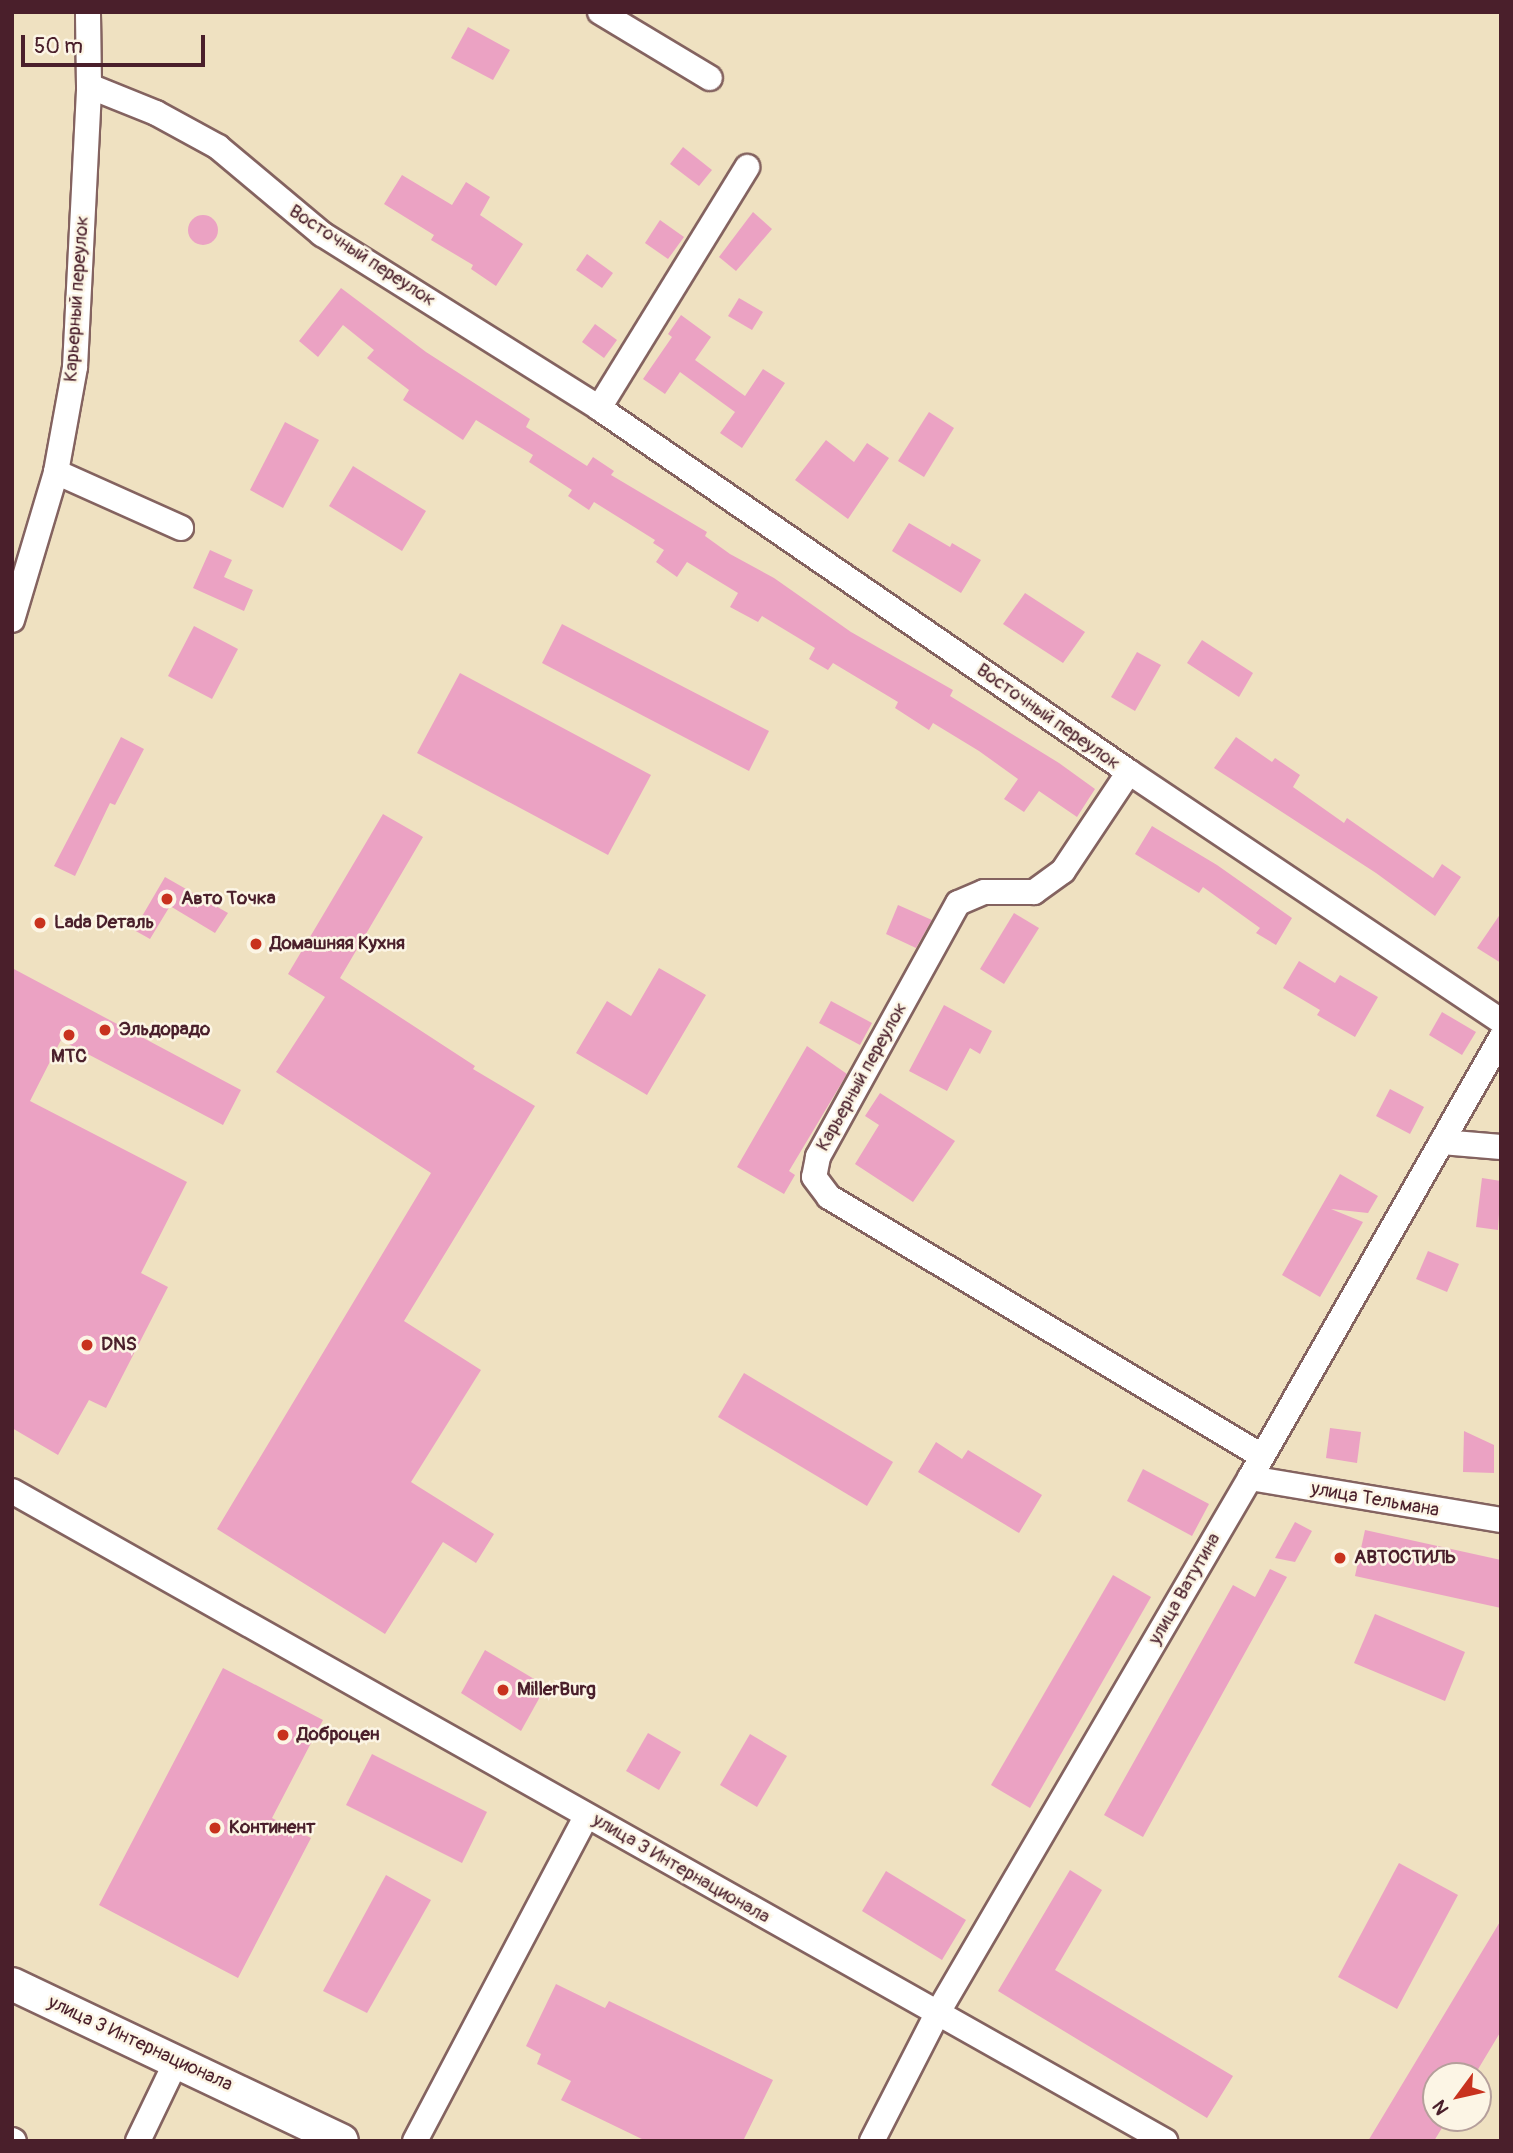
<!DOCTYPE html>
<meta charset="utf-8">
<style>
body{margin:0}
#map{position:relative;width:1513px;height:2153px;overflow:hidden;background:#efe1c1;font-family:Pangolin,sans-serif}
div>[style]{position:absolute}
.building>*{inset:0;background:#eba2c3}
.round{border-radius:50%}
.roads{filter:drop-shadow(2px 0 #846360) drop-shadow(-2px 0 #846360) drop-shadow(0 2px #846360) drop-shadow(0 -2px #846360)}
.minor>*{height:24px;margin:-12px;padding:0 12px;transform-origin:12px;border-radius:12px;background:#fff}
.major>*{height:32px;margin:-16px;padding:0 16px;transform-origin:16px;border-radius:16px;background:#fff}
.dots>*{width:19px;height:19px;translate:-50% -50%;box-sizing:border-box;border:4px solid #fcf5e5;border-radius:50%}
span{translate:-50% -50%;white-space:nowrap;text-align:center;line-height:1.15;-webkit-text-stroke:5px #fcf5e5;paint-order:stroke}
.street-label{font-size:19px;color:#4a1f2b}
.poi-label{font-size:19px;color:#4a1f2b;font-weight:700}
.left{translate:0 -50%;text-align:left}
.frame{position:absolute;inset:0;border:14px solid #4a1f2b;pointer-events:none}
.north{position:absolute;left:1422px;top:2062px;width:70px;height:70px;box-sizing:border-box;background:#fcf5e5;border:2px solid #b59f9b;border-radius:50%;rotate:237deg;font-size:19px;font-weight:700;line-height:28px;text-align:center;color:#4a1f2b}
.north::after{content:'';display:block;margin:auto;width:24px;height:32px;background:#c8321e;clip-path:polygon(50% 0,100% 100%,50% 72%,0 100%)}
.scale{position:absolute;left:21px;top:35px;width:184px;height:32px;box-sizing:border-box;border:4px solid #4a1f2b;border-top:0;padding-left:9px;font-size:21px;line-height:24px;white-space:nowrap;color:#4a1f2b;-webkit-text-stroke:5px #fcf5e5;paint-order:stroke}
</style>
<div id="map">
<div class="building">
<div style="clip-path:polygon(468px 27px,510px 50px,493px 80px,451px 58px)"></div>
<div style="clip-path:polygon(683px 147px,712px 170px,699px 186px,670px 164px)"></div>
<div style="clip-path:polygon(402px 175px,452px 205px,466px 182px,490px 197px,480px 215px,523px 244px,496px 286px,471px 269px,473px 265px,431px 240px,434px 235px,384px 204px)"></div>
<div style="clip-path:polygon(753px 212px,772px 229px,736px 271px,719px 257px)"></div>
<div class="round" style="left:188px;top:215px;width:30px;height:30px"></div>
<div style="clip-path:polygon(660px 220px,684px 237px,668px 259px,645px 243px)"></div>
<div style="clip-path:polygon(587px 254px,613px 273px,602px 288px,576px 270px)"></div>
<div style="clip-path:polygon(341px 288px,426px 352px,530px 419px,526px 427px,587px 466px,593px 457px,614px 471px,611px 475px,707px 532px,705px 536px,730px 554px,774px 578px,851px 632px,953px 690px,950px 696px,1059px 763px,1095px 789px,1077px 817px,1039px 791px,1024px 812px,1004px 799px,1018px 779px,979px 751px,933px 723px,929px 730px,895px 708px,898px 702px,833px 663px,828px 670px,809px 659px,815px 648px,762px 616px,758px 622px,730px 607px,738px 593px,687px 562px,677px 577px,656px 562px,664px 550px,653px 543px,655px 540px,594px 502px,589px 510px,568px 496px,572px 490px,529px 462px,533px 455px,476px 420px,463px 440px,403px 400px,409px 390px,367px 358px,374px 350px,343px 325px,318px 357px,299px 341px)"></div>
<div style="clip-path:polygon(739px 298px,763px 312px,752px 330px,728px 316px)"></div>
<div style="clip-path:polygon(681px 315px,711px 337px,695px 360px,745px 396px,763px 369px,785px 383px,742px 448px,720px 433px,735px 412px,680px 372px,665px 394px,643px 379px,672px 337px,668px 334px)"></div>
<div style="clip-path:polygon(595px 324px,617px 340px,604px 358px,582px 342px)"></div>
<div style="clip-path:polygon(929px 412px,954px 428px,924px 477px,898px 461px)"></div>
<div style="clip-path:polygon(285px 422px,319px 440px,283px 508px,250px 490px)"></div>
<div style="clip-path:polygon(826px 440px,854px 462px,867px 443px,889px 458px,848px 519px,795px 480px)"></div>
<div style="clip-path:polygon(353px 466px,426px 511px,402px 551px,329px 506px)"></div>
<div style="clip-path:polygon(909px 523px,950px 547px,952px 543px,981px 560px,961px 593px,892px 551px)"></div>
<div style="clip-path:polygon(210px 550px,232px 560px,224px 577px,253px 590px,244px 611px,193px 588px)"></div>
<div style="clip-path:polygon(1025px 593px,1085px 632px,1063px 663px,1003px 624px)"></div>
<div style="clip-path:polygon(562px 624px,769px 731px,749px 771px,542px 663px)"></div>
<div style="clip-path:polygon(194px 626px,238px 649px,212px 699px,168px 676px)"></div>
<div style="clip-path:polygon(1202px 640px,1253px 673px,1239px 697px,1187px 663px)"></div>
<div style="clip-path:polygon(1137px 652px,1161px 665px,1135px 711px,1111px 697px)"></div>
<div style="clip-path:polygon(460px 673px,651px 775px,608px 855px,417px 753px)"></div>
<div style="clip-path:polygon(121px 737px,144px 749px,115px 805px,110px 803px,75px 876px,54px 866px)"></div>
<div style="clip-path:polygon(1236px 737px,1272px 762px,1275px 758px,1300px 775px,1293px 787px,1344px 823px,1347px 818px,1433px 878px,1442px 864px,1461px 877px,1435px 916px,1376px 873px,1214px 768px)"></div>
<div style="clip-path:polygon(383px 814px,423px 837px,340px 978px,475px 1066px,473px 1069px,535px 1106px,404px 1321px,481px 1370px,411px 1482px,494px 1534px,476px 1563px,443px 1542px,385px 1634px,217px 1529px,431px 1173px,276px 1072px,325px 997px,288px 974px)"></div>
<div style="clip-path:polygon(1152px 826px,1217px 865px,1292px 918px,1276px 945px,1256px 933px,1260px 928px,1203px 887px,1199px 893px,1135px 854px)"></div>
<div style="clip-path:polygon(165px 877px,228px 913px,215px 933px,170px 906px,150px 939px,134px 930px)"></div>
<div style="clip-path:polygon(898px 905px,932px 920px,916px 948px,886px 934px)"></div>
<div style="clip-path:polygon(1014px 913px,1039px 928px,1004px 984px,980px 969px)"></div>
<div style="clip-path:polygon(1501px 913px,1501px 963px,1477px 948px)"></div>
<div style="clip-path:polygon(1299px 961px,1335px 983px,1340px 975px,1378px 997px,1355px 1037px,1317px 1015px,1320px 1010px,1283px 988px)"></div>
<div style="clip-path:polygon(12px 968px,241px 1090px,223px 1125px,61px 1040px,30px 1101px,187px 1182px,141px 1273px,168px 1287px,106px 1408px,89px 1400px,58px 1455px,12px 1428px)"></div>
<div style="clip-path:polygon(659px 968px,706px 995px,647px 1095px,576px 1053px,607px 1001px,631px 1016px)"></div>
<div style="clip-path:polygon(831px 1001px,872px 1023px,860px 1045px,819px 1023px)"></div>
<div style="clip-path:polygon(944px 1005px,992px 1031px,980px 1054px,970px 1048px,947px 1091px,909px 1071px)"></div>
<div style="clip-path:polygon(1442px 1012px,1476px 1032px,1462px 1055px,1429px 1035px)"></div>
<div style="clip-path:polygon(807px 1046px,847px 1074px,789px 1171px,795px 1175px,784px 1194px,737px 1167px)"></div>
<div style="clip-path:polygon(1390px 1089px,1424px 1107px,1410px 1134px,1376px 1116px)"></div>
<div style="clip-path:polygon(880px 1093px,955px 1141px,913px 1202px,855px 1164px,879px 1125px,865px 1116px)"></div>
<div style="clip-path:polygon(1340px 1174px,1378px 1196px,1368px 1213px,1331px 1209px,1363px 1222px,1320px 1297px,1282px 1275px)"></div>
<div style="clip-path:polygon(1482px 1178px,1501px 1181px,1498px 1230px,1476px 1227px)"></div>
<div style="clip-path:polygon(1428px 1251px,1459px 1264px,1447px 1292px,1416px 1279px)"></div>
<div style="clip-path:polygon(744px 1373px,893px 1462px,867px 1506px,718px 1417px)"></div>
<div style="clip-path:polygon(1330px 1428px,1361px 1432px,1357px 1463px,1326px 1458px)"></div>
<div style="clip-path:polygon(1464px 1431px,1494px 1445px,1494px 1473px,1463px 1472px)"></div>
<div style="clip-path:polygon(936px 1442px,962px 1459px,968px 1450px,1042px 1495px,1019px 1533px,918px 1472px)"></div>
<div style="clip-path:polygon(1143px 1469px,1209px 1504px,1192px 1536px,1127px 1501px)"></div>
<div style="clip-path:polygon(1295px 1522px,1312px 1531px,1295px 1562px,1275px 1558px)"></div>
<div style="clip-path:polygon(1365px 1530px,1501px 1560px,1501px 1608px,1355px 1576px)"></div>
<div style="clip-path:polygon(1270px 1569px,1287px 1577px,1143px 1837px,1104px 1815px,1233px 1585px,1255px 1597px)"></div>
<div style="clip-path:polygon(1113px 1575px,1151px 1597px,1030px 1808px,991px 1785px)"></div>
<div style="clip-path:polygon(1375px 1614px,1465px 1652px,1445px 1701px,1354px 1663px)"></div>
<div style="clip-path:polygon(485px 1650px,546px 1686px,521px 1731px,461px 1693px)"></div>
<div style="clip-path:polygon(223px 1668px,323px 1720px,272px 1818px,311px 1838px,238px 1978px,99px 1905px)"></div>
<div style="clip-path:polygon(648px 1733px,681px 1752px,659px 1790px,626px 1771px)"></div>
<div style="clip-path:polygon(750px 1734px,787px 1756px,757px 1807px,720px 1785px)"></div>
<div style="clip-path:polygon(372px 1754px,487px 1812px,462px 1863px,346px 1805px)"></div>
<div style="clip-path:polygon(1399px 1863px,1458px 1895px,1397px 2009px,1338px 1977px)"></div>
<div style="clip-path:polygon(1070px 1870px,1102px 1890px,1055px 1970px,1233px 2076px,1207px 2118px,998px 1991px)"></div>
<div style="clip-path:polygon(886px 1871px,966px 1920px,942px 1960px,862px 1911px)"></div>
<div style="clip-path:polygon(386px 1875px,431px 1900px,367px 2013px,323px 1991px)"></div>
<div style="clip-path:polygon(1501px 1920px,1501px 2031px,1474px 2076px,1436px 2076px,1436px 2118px,1448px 2118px,1434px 2141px,1368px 2141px)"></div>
<div style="clip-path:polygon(556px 1984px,605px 2008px,609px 2001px,773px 2080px,743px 2141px,646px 2141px,561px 2100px,571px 2081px,537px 2064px,541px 2054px,526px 2046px)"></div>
</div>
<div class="roads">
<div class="minor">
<div style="left:600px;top:12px;width:128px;rotate:31deg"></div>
<div style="left:89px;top:86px;width:72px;rotate:21.9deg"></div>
<div style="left:156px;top:113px;width:71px;rotate:28.7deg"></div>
<div style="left:218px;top:147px;width:136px;rotate:39.9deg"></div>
<div style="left:322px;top:234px;width:327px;rotate:32.1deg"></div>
<div style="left:599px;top:408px;width:643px;rotate:34.48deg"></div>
<div style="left:1129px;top:772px;width:448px;rotate:33.8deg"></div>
<div style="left:599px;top:408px;width:283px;rotate:-58.4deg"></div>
<div style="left:56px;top:472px;width:137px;rotate:24.1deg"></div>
<div style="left:12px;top:620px;width:154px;rotate:-73.4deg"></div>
<div style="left:56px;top:472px;width:107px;rotate:-79.7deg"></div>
<div style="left:75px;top:367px;width:281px;rotate:-87.1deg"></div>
<div style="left:89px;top:86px;width:74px;rotate:-90.8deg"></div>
<div style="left:1129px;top:772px;width:119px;rotate:123.7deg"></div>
<div style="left:1063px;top:871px;width:36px;rotate:144deg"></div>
<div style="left:1034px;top:892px;width:50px;rotate:180deg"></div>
<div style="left:984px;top:892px;width:28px;rotate:157deg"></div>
<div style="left:958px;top:903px;width:290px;rotate:118.9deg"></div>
<div style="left:818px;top:1157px;width:20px;rotate:101deg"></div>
<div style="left:814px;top:1177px;width:25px;rotate:53deg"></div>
<div style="left:829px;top:1197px;width:505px;rotate:30.89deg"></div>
<div style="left:1442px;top:1142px;width:59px;rotate:4.8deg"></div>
<div style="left:1250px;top:1478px;width:254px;rotate:9.5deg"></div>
<div style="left:12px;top:1491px;width:1324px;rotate:29.41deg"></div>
<div style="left:12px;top:2140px;width:2px;rotate:27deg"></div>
<div style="left:138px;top:2141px;width:90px;rotate:-64.3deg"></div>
<div style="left:415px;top:2141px;width:367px;rotate:-62.2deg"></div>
<div style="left:872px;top:2141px;width:143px;rotate:-62.9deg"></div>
<div style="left:937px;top:2014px;width:621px;rotate:-59.72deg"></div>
<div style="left:1250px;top:1478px;width:507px;rotate:-60.3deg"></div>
</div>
<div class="major">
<div style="left:12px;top:1984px;width:365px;rotate:25.4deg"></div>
</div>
</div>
<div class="dots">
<div style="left:167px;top:899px;background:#c8321e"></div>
<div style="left:40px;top:923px;background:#c8321e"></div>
<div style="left:256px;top:944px;background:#c8321e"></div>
<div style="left:105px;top:1030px;background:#c8321e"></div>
<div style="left:69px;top:1035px;background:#c8321e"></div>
<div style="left:87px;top:1345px;background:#c8321e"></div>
<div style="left:1340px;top:1558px;background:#c8321e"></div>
<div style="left:503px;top:1690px;background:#c8321e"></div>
<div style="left:283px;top:1735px;background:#c8321e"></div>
<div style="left:215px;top:1828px;background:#c8321e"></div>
</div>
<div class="street-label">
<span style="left:362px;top:256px;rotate:33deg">Восточный переулок</span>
<span style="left:77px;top:299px;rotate:-86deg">Карьерный переулок</span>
<span style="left:1048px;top:717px;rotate:35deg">Восточный переулок</span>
<span style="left:862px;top:1077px;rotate:-61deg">Карьерный переулок</span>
<span style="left:1375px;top:1500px;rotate:10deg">улица Тельмана</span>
<span style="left:1185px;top:1589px;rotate:-60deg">улица Ватутина</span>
<span style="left:681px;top:1869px;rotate:30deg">улица 3 Интернационала</span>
<span style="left:140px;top:2044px;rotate:25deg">улица 3 Интернационала</span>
</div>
<div class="poi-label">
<span class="left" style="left:181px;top:899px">Авто Точка</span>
<span class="left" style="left:54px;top:923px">Lada Dеталь</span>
<span class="left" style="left:270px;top:944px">Домашняя Кухня</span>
<span class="left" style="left:119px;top:1030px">Эльдорадо</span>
<span style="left:69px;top:1057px">МТС</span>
<span class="left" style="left:101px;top:1345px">DNS</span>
<span class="left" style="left:1354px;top:1558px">АВТОСТИЛЬ</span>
<span class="left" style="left:517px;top:1690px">MillerBurg</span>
<span class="left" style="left:297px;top:1735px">Доброцен</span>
<span class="left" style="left:229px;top:1828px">Континент</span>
</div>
<div class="frame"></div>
<div class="north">N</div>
<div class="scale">50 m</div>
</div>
